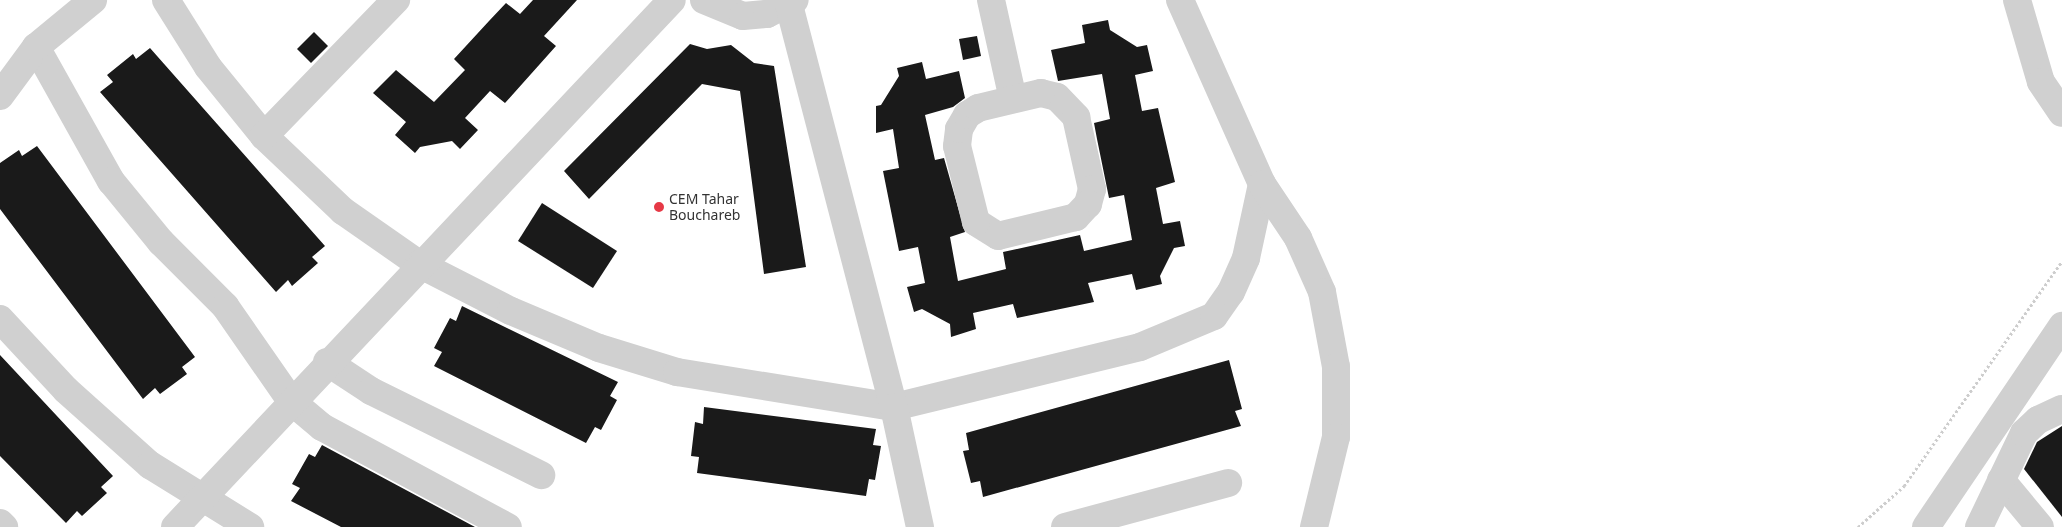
<!DOCTYPE html>
<style>
body{margin:0}
#map{position:relative;width:2062px;height:527px;overflow:hidden;background:#fff;font-family:"Noto Sans",sans-serif}
div>[style]{position:absolute}
.building>*{inset:0;background:#1a1a1a}
.path>*{height:3px;margin-top:-1.5px;transform-origin:0;background:repeating-linear-gradient(90deg,#cdcdcd 0 2.5px,transparent 0 5px)}
.minor>*{height:28px;margin:-14px;padding:0 14px;transform-origin:14px;border-radius:14px;background:#d0d0d0}
.dots>*{width:14px;height:14px;translate:-50% -50%;box-sizing:border-box;border:2px solid #fff;border-radius:50%}
span{translate:-50% -50%;white-space:nowrap;text-align:center;line-height:1.15;-webkit-text-stroke:5px #fff;paint-order:stroke}
.poi-label{font-size:14px;color:#333}
.left{translate:0 -50%;text-align:left}
</style>
<div id="map">
<div class="building">
<div style="clip-path:polygon(533px 0,577px 0,544px 36px,556px 46px,505px 103px,490px 91px,465px 118px,478px 130px,460px 149px,452px 141px,420px 147px,415px 153px,395px 135px,406px 122px,373px 93px,396px 70px,434px 102px,465px 70px,454px 59px,489px 21px,506px 3px,520px 14px)"></div>
<div style="clip-path:polygon(1108px 20px,1110px 30px,1137px 47px,1147px 45px,1153px 71px,1135px 75px,1142px 111px,1158px 108px,1175px 182px,1156px 188px,1163px 224px,1180px 221px,1185px 246px,1174px 248px,1160px 276px,1162px 284px,1136px 290px,1132px 274px,1088px 283px,1094px 302px,1017px 318px,1013px 304px,973px 313px,976px 329px,951px 337px,950px 324px,922px 309px,914px 312px,907px 287px,925px 283px,918px 247px,899px 251px,883px 171px,899px 168px,893px 129px,876px 133px,876px 106px,881px 105px,899px 76px,897px 68px,922px 62px,926px 79px,959px 71px,965px 98px,953px 107px,925px 115px,935px 160px,944px 158px,965px 232px,950px 237px,958px 281px,1006px 269px,1003px 252px,1080px 235px,1084px 251px,1132px 240px,1124px 195px,1109px 198px,1097px 139px,1094px 123px,1110px 119px,1102px 74px,1058px 81px,1051px 50px,1085px 43px,1082px 25px)"></div>
<div style="clip-path:polygon(314px 32px,328px 46px,311px 63px,297px 49px)"></div>
<div style="clip-path:polygon(977px 36px,981px 56px,963px 60px,959px 39px)"></div>
<div style="clip-path:polygon(690px 44px,707px 49px,731px 45px,754px 63px,774px 66px,806px 267px,764px 274px,740px 91px,702px 84px,589px 199px,564px 171px)"></div>
<div style="clip-path:polygon(150px 48px,325px 246px,312px 257px,318px 263px,292px 286px,288px 280px,276px 292px,100px 92px,113px 82px,107px 75px,133px 54px,136px 59px)"></div>
<div style="clip-path:polygon(37px 146px,195px 357px,182px 367px,187px 374px,160px 394px,155px 388px,143px 399px,0 209px,0 163px,19px 150px,22px 156px)"></div>
<div style="clip-path:polygon(542px 203px,617px 251px,593px 288px,518px 241px)"></div>
<div style="clip-path:polygon(462px 306px,618px 382px,610px 396px,617px 400px,601px 430px,595px 427px,586px 443px,434px 366px,442px 352px,434px 348px,450px 318px,456px 321px)"></div>
<div style="clip-path:polygon(0 355px,113px 476px,101px 487px,107px 493px,82px 516px,77px 511px,66px 523px,0 456px)"></div>
<div style="clip-path:polygon(1229px 360px,1242px 409px,1235px 411px,1241px 426px,983px 497px,980px 481px,971px 483px,963px 451px,969px 450px,966px 433px)"></div>
<div style="clip-path:polygon(704px 407px,876px 429px,873px 445px,881px 446px,875px 480px,869px 479px,866px 496px,697px 473px,699px 457px,691px 456px,695px 422px,703px 424px)"></div>
<div style="clip-path:polygon(2062px 426px,2062px 517px,2024px 469px,2037px 442px)"></div>
<div style="clip-path:polygon(322px 445px,475px 527px,341px 527px,291px 501px,300px 488px,292px 484px,309px 454px,315px 457px)"></div>
</div>
<div class="path">
<div style="left:1858px;top:527px;width:62px;rotate:-41.7deg"></div>
<div style="left:1904px;top:486px;width:275px;rotate:-54.9deg"></div>
</div>
<div class="minor">
<div style="left:166px;top:0;width:79px;rotate:57.9deg"></div>
<div style="left:208px;top:67px;width:89px;rotate:50.9deg"></div>
<div style="left:264px;top:136px;width:109px;rotate:43.5deg"></div>
<div style="left:343px;top:211px;width:93px;rotate:34.9deg"></div>
<div style="left:419px;top:264px;width:103px;rotate:27.1deg"></div>
<div style="left:511px;top:311px;width:95px;rotate:22.8deg"></div>
<div style="left:599px;top:348px;width:82px;rotate:17.1deg"></div>
<div style="left:677px;top:372px;width:220px;rotate:9.2deg"></div>
<div style="left:894px;top:407px;width:253px;rotate:-13.7deg"></div>
<div style="left:1140px;top:347px;width:80px;rotate:-22.7deg"></div>
<div style="left:1214px;top:316px;width:29px;rotate:-55deg"></div>
<div style="left:1231px;top:292px;width:37px;rotate:-66deg"></div>
<div style="left:1246px;top:258px;width:76px;rotate:-77.8deg"></div>
<div style="left:704px;top:0;width:42px;rotate:22.3deg"></div>
<div style="left:743px;top:16px;width:24px;rotate:-5deg"></div>
<div style="left:767px;top:14px;width:31px;rotate:-27deg"></div>
<div style="left:991px;top:0;width:101px;rotate:77.5deg"></div>
<div style="left:1180px;top:0;width:201px;rotate:66deg"></div>
<div style="left:1262px;top:184px;width:65px;rotate:56.3deg"></div>
<div style="left:1298px;top:238px;width:59px;rotate:66deg"></div>
<div style="left:1322px;top:292px;width:76px;rotate:79.4deg"></div>
<div style="left:1336px;top:367px;width:70px;rotate:90deg"></div>
<div style="left:1336px;top:437px;width:93px;rotate:103.7deg"></div>
<div style="left:2017px;top:0;width:85px;rotate:73.7deg"></div>
<div style="left:2041px;top:82px;width:37px;rotate:56deg"></div>
<div style="left:789px;top:5px;width:415px;rotate:75.4deg"></div>
<div style="left:894px;top:407px;width:123px;rotate:77.8deg"></div>
<div style="left:36px;top:47px;width:154px;rotate:60.8deg"></div>
<div style="left:111px;top:181px;width:79px;rotate:50.7deg"></div>
<div style="left:161px;top:242px;width:91px;rotate:45deg"></div>
<div style="left:225px;top:306px;width:116px;rotate:55.2deg"></div>
<div style="left:291px;top:401px;width:40px;rotate:40deg"></div>
<div style="left:322px;top:427px;width:211px;rotate:28.3deg"></div>
<div style="left:1041px;top:93px;width:16px;rotate:14deg"></div>
<div style="left:1057px;top:97px;width:28px;rotate:46deg"></div>
<div style="left:1076px;top:117px;width:74px;rotate:77.5deg"></div>
<div style="left:1092px;top:189px;width:16px;rotate:105deg"></div>
<div style="left:1088px;top:204px;width:18px;rotate:133deg"></div>
<div style="left:1076px;top:217px;width:80px;rotate:166.3deg"></div>
<div style="left:998px;top:236px;width:26px;rotate:-148deg"></div>
<div style="left:976px;top:222px;width:78px;rotate:-104deg"></div>
<div style="left:957px;top:146px;width:17px;rotate:-83deg"></div>
<div style="left:959px;top:129px;width:16px;rotate:-60deg"></div>
<div style="left:967px;top:115px;width:13px;rotate:-32deg"></div>
<div style="left:978px;top:108px;width:65px;rotate:-13.4deg"></div>
<div style="left:0;top:96px;width:61px;rotate:-53.7deg"></div>
<div style="left:36px;top:47px;width:74px;rotate:-39.5deg"></div>
<div style="left:264px;top:136px;width:190px;rotate:-45.9deg"></div>
<div style="left:0;top:319px;width:97px;rotate:47.1deg"></div>
<div style="left:66px;top:390px;width:113px;rotate:41.8deg"></div>
<div style="left:150px;top:465px;width:118px;rotate:31.8deg"></div>
<div style="left:327px;top:362px;width:53px;rotate:33.4deg"></div>
<div style="left:371px;top:391px;width:190px;rotate:26.3deg"></div>
<div style="left:2001px;top:480px;width:61px;rotate:50.3deg"></div>
<div style="left:0;top:523px;width:6px;rotate:45deg"></div>
<div style="left:175px;top:527px;width:724px;rotate:-46.68deg"></div>
<div style="left:1065px;top:527px;width:169px;rotate:-15.1deg"></div>
<div style="left:1926px;top:527px;width:243px;rotate:-55.9deg"></div>
<div style="left:1979px;top:527px;width:104px;rotate:-64.4deg"></div>
<div style="left:2024px;top:433px;width:19px;rotate:-43deg"></div>
<div style="left:2038px;top:420px;width:26px;rotate:-25deg"></div>
</div>
<div class="dots">
<div style="left:659px;top:207px;background:#e63946"></div>
</div>
<div class="poi-label">
<span class="left" style="left:669px;top:207px">CEM Tahar<br>Bouchareb</span>
</div>
</div>
